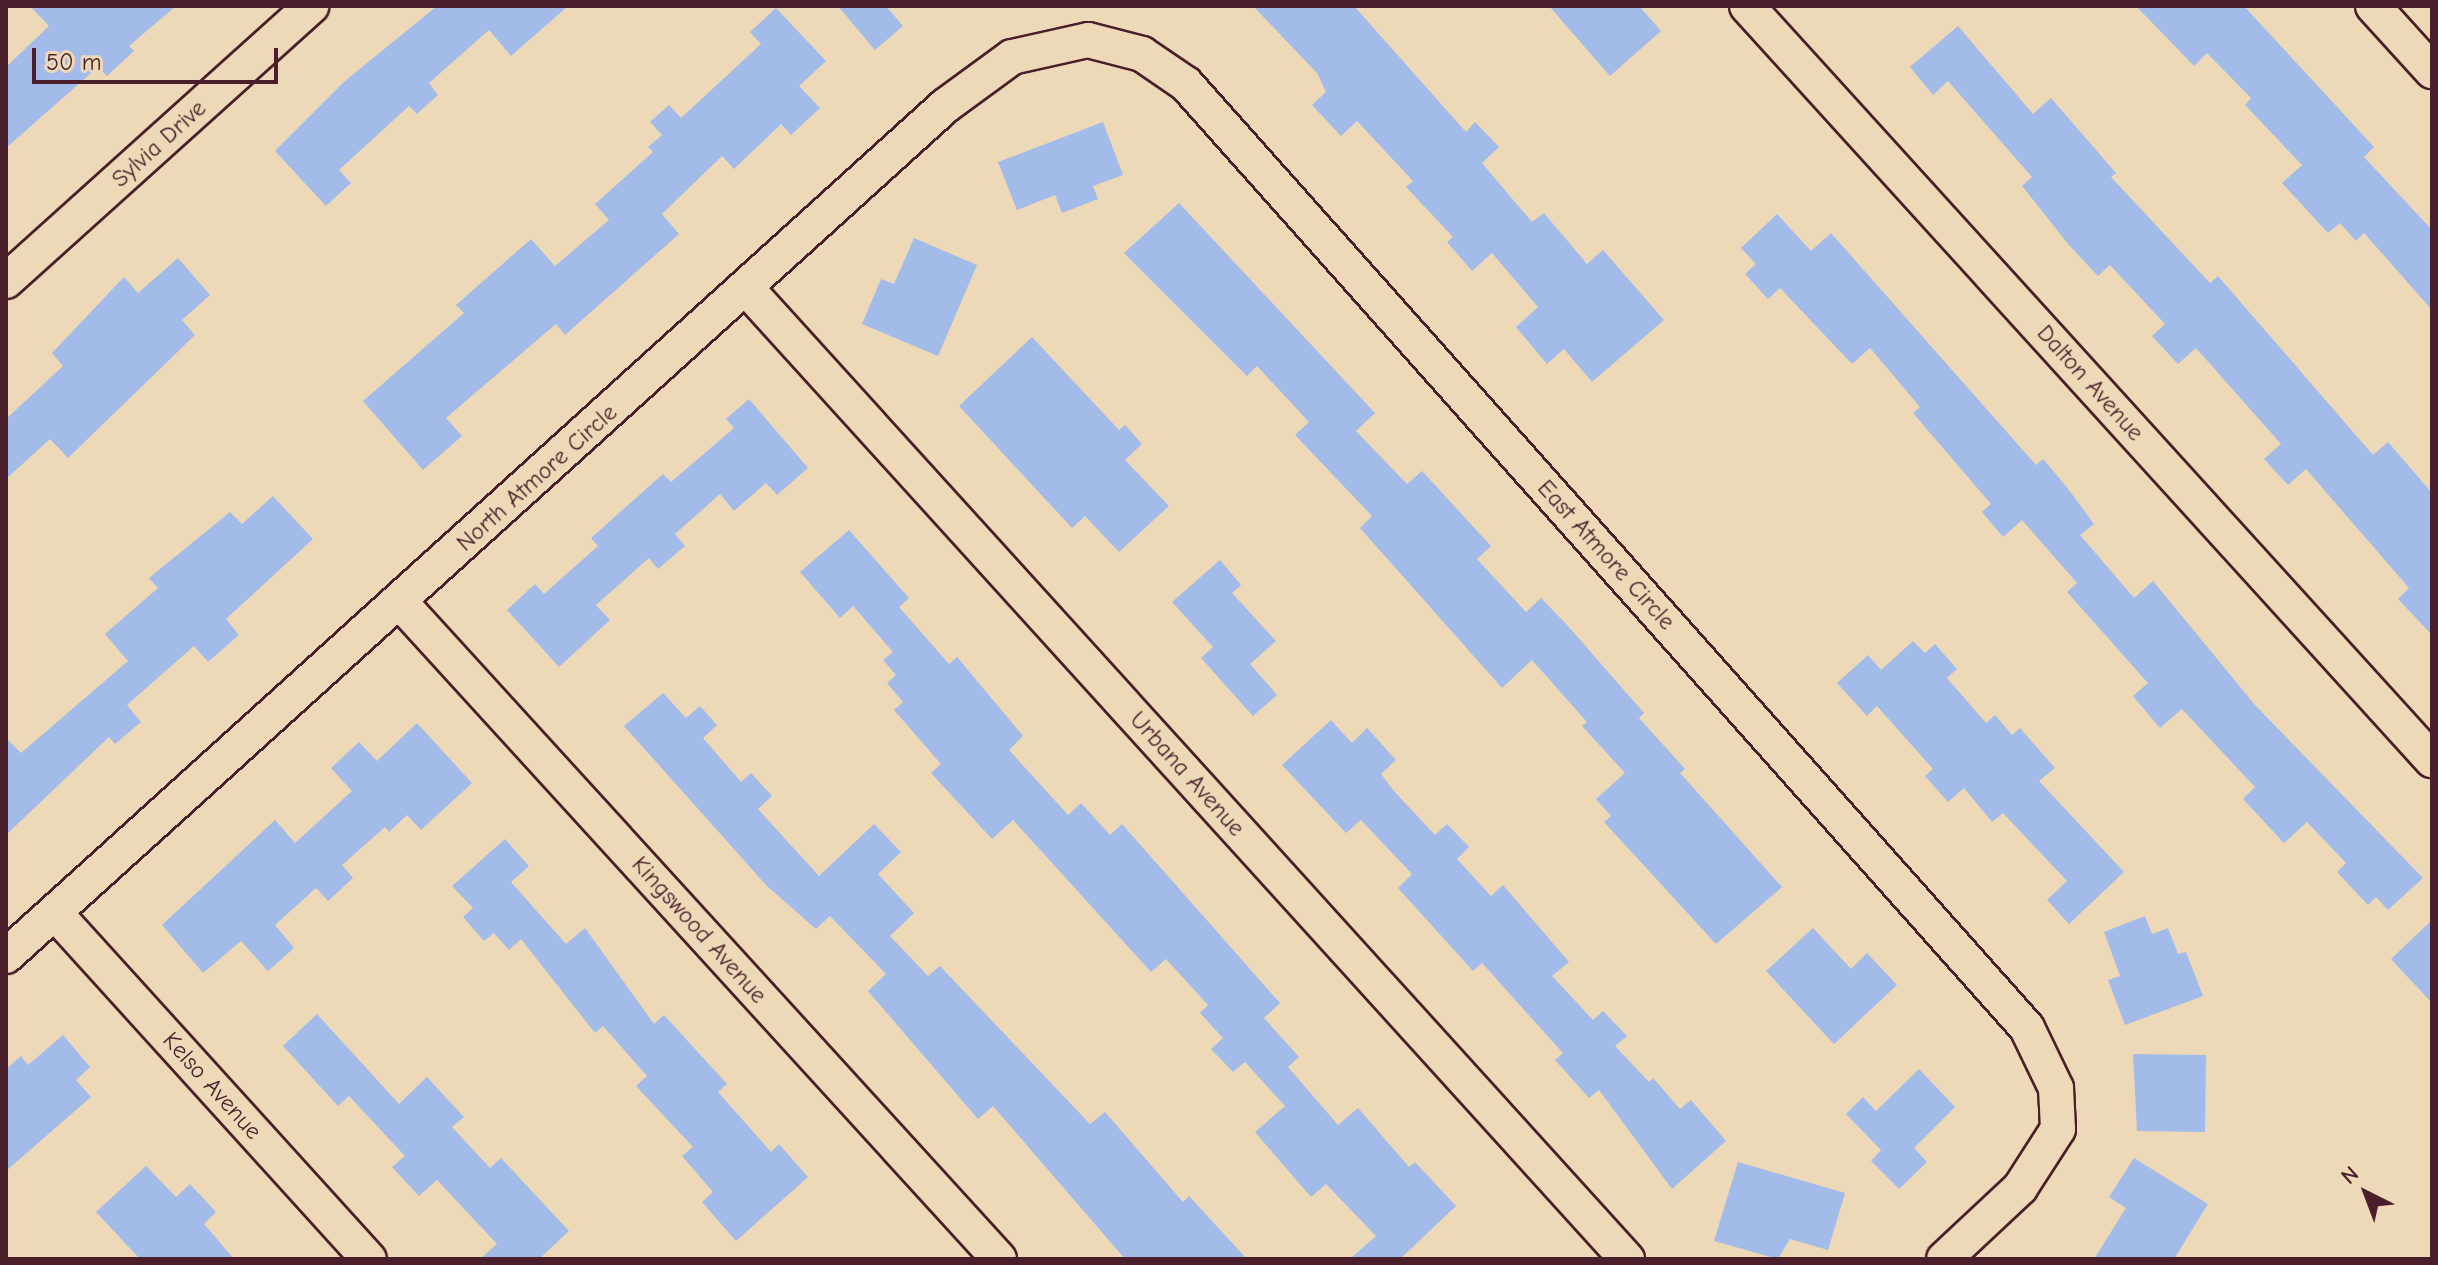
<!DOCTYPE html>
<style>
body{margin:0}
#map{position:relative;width:2438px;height:1265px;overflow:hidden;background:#edd9b7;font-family:"Comic Neue",sans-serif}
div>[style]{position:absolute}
.building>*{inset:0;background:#a3bbe9}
.roads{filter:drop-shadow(2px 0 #4a1f2b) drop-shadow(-2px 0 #4a1f2b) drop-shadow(0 2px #4a1f2b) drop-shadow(0 -2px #4a1f2b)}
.street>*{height:34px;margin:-17px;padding:0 17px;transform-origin:17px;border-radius:17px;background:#edd9b7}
span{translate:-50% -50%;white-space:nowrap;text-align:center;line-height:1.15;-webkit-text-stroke:6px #edd9b7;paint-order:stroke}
.street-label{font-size:24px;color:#4a1f2b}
.frame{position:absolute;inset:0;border:8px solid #4a1f2b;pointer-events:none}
.north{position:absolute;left:2326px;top:1153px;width:80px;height:80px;-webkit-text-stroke:6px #edd9b7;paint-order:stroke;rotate:318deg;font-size:22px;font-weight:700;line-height:32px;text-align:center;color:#4a1f2b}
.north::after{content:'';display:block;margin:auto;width:28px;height:36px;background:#4a1f2b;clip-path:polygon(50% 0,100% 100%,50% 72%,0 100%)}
.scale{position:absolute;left:32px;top:48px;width:246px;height:36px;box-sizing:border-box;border:4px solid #4a1f2b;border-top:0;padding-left:10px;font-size:24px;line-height:28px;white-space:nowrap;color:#4a1f2b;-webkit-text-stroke:6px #edd9b7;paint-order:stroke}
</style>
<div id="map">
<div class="building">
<div style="clip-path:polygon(30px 6px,176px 6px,129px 46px,134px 51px,107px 76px,98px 67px,6px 148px,6px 67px,49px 26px)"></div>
<div style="clip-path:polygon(437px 6px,568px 6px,511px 56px,489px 30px,429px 83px,438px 95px,417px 114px,409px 106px,339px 170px,351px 183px,326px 206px,275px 151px,345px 81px)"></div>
<div style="clip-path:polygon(838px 6px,886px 6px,903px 26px,875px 50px)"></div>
<div style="clip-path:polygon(1253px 6px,1354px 6px,1466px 132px,1475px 122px,1499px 147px,1482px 163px,1532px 222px,1544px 213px,1587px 264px,1603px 250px,1664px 320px,1592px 382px,1564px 349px,1547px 364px,1516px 327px,1538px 307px,1492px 253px,1472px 271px,1447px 242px,1453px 237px,1406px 187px,1413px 181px,1357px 121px,1341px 136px,1312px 105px,1326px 92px,1317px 73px)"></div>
<div style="clip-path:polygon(1549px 6px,1639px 6px,1661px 31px,1610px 76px)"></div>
<div style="clip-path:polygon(2136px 6px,2244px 6px,2374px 147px,2364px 157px,2432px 230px,2432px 310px,2364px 233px,2356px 241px,2340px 223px,2328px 233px,2282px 183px,2302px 165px,2245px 105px,2251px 98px,2207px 53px,2194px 66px)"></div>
<div style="clip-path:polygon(776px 8px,826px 61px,799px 86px,820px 108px,791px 135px,781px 124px,734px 169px,722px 156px,662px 214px,679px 234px,565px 335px,556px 324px,446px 418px,462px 436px,423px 470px,363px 401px,464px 313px,456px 305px,531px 239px,555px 266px,609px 220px,595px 204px,653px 152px,648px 147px,662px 135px,650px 122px,669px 105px,681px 118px,761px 44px,750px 32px)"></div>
<div style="clip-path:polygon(1958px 26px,2033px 114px,2051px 98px,2116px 173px,2111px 177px,2210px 283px,2218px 276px,2373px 455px,2388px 442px,2432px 493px,2432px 635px,2398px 599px,2409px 588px,2306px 469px,2288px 485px,2264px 459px,2281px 444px,2196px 348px,2178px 364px,2152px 336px,2165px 324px,2110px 265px,2098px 276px,2069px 245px,2022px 186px,2032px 177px,1948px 81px,1933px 95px,1910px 67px)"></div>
<div style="clip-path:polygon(1103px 122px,1123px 175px,1093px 186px,1098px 199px,1062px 213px,1055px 195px,1017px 210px,998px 162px)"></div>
<div style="clip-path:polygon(1179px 203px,1375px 413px,1356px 431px,1407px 484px,1422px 471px,1491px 546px,1477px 559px,1526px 612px,1541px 598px,1568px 626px,1644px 713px,1639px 718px,1685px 769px,1680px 773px,1782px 887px,1716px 944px,1604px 822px,1611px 816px,1596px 799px,1625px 773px,1582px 726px,1587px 722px,1532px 660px,1502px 688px,1360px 528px,1372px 516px,1295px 435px,1309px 422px,1257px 366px,1247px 376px,1124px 253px)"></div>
<div style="clip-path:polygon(1777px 214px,1811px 251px,1831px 233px,2036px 465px,2043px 459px,2066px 486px,2094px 524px,2080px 535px,2134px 598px,2153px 581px,2255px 705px,2423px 878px,2388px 910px,2376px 897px,2368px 905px,2337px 872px,2346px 863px,2307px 822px,2284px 843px,2243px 799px,2255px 787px,2182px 709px,2160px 728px,2133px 696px,2148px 683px,2067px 592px,2077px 583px,2022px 520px,2003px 537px,1982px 512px,1991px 504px,1913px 413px,1920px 407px,1870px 348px,1852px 364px,1780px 288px,1768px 299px,1745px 274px,1756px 264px,1741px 248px)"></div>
<div style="clip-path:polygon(914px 238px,977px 265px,938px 356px,862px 324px,881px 279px,894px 284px)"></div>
<div style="clip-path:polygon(178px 258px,210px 295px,182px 320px,195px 335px,68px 458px,50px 439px,6px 479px,6px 419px,63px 366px,52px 353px,124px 277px,138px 293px)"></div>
<div style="clip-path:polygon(1032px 337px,1119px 430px,1125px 425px,1142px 444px,1125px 460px,1169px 506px,1119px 552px,1085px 516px,1072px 528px,959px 406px)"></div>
<div style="clip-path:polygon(749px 399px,808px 468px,777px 495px,766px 483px,734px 511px,720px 494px,675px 534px,685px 546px,658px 569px,649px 558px,596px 605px,610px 620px,559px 667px,507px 610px,535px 584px,544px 594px,598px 546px,591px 538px,663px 474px,671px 482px,734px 428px,726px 419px)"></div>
<div style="clip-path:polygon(273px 496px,313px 539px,226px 619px,239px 635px,208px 662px,194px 646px,127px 705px,141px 722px,115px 744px,109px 737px,6px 835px,6px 738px,21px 753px,128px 661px,105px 634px,158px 588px,149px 578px,230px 512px,242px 524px)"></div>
<div style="clip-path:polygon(849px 530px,909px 598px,899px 607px,949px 664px,957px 657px,1023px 736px,1009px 750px,1068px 815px,1081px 803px,1110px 835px,1122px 824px,1280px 1003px,1264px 1018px,1299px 1057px,1288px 1067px,1338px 1125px,1358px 1108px,1409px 1167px,1415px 1162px,1456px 1206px,1400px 1259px,1350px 1259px,1376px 1236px,1326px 1184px,1311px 1197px,1255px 1132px,1285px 1106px,1245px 1062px,1233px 1072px,1211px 1049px,1223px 1038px,1200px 1013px,1208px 1005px,1166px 959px,1151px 972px,1013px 820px,992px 839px,931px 773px,941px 764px,894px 710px,903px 702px,887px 683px,896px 675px,883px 660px,893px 652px,853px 606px,840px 618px,800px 572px)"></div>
<div style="clip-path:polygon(1220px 560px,1241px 585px,1232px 593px,1276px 641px,1250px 664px,1277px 695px,1253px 716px,1201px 658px,1213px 647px,1172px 602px)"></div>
<div style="clip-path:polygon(1913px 641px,1925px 653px,1935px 644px,1957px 669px,1947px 678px,1986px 723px,1995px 715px,2012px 735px,2020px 728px,2055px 768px,2039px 781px,2124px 872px,2069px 924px,2047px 900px,2067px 881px,2003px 813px,1992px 822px,1964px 788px,1948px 802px,1925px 776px,1933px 769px,1877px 706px,1867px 716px,1837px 683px,1868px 655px,1881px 670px)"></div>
<div style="clip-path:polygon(663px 693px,686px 718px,700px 706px,717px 725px,703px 738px,741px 782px,751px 773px,772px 796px,758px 809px,819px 876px,874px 824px,901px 852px,878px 874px,914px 913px,890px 936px,928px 976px,940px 966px,1090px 1124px,1105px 1112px,1183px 1202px,1189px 1196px,1247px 1259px,1125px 1259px,993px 1106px,978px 1119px,868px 991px,886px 974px,830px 916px,816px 929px,767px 886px,624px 726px)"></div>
<div style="clip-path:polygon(1331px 720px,1352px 743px,1367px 728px,1396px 760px,1381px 774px,1393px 790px,1435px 835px,1447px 824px,1469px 847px,1457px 859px,1491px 896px,1503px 885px,1569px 962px,1552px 976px,1593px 1020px,1603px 1011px,1627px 1036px,1615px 1046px,1649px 1082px,1653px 1078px,1680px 1109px,1691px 1100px,1726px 1141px,1672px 1189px,1599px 1090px,1589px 1098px,1555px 1060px,1563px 1053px,1482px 963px,1473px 971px,1398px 888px,1412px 874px,1361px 820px,1346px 833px,1282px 765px)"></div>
<div style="clip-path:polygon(417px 723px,472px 783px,421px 830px,407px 815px,389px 832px,385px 827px,342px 865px,353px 878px,328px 901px,316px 888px,275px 925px,294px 948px,268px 971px,241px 941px,203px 973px,162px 925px,275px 820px,295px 843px,352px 791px,331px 768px,359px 742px,377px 761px)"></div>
<div style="clip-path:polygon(505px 839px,529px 866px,511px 882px,566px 944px,585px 928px,654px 1024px,664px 1015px,727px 1084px,718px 1092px,771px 1152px,779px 1144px,808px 1177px,736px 1241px,702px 1202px,713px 1192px,682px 1156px,693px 1147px,636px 1086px,647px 1076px,603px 1026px,595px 1033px,521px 939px,509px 950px,494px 933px,484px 941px,463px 917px,473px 908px,452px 886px)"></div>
<div style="clip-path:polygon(2145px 916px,2152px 934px,2168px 928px,2178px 954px,2186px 952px,2203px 996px,2125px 1025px,2108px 980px,2120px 976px,2104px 932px)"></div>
<div style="clip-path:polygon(2432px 920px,2432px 1003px,2391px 959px)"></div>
<div style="clip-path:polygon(1813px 928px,1851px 969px,1867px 953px,1897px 985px,1834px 1044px,1766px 971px)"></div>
<div style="clip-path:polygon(317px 1014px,399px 1104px,427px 1077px,464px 1117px,452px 1127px,490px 1168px,501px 1158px,569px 1231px,539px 1259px,480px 1259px,497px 1244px,437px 1180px,419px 1196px,392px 1167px,405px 1156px,349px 1096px,338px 1106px,283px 1046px)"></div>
<div style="clip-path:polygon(63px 1035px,90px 1067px,76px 1080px,91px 1097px,6px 1171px,6px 1069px,21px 1056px,28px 1065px)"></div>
<div style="clip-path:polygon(2133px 1054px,2206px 1055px,2205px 1132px,2137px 1131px)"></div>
<div style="clip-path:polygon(1919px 1069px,1955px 1107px,1914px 1148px,1927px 1162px,1899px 1189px,1871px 1161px,1881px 1150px,1846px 1114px,1863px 1097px,1876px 1111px)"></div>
<div style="clip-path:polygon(2134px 1158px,2208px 1204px,2174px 1259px,2094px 1259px,2126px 1208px,2109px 1197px)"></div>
<div style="clip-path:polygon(1738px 1162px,1845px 1193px,1828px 1250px,1790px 1239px,1778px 1259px,1714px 1241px)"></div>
<div style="clip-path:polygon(146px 1166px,176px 1197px,190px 1184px,216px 1212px,204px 1224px,234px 1259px,140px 1259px,96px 1212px)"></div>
</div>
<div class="roads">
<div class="street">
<div style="left:1747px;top:6px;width:1019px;rotate:47.75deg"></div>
<div style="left:2373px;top:6px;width:88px;rotate:47.8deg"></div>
<div style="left:6px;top:281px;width:411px;rotate:-42deg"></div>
<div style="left:747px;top:289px;width:1310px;rotate:47.79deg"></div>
<div style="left:400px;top:602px;width:889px;rotate:47.64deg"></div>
<div style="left:55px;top:913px;width:467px;rotate:47.8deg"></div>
<div style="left:6px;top:956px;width:1267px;rotate:-42.15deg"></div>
<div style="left:945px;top:106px;width:83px;rotate:-36.2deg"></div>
<div style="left:1012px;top:57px;width:78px;rotate:-12.6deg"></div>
<div style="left:1088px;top:40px;width:56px;rotate:14.5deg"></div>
<div style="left:1142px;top:54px;width:53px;rotate:34.3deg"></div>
<div style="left:1186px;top:84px;width:1264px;rotate:48.3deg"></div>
<div style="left:2027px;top:1028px;width:67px;rotate:64.2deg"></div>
<div style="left:2056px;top:1088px;width:41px;rotate:87.2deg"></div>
<div style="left:2058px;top:1129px;width:70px;rotate:122.8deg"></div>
<div style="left:2020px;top:1188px;width:104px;rotate:136.9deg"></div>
</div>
</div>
<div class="street-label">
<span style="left:159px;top:144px;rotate:-42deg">Sylvia Drive</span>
<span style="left:2090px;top:383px;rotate:48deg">Dalton Avenue</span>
<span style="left:537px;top:478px;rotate:-42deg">North Atmore Circle</span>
<span style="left:1606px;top:555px;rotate:48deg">East Atmore Circle</span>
<span style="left:1187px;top:774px;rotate:48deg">Urbana Avenue</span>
<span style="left:699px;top:930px;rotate:48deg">Kingswood Avenue</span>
<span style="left:212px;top:1086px;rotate:48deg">Kelso Avenue</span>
</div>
<div class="frame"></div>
<div class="north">N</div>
<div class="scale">50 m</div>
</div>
